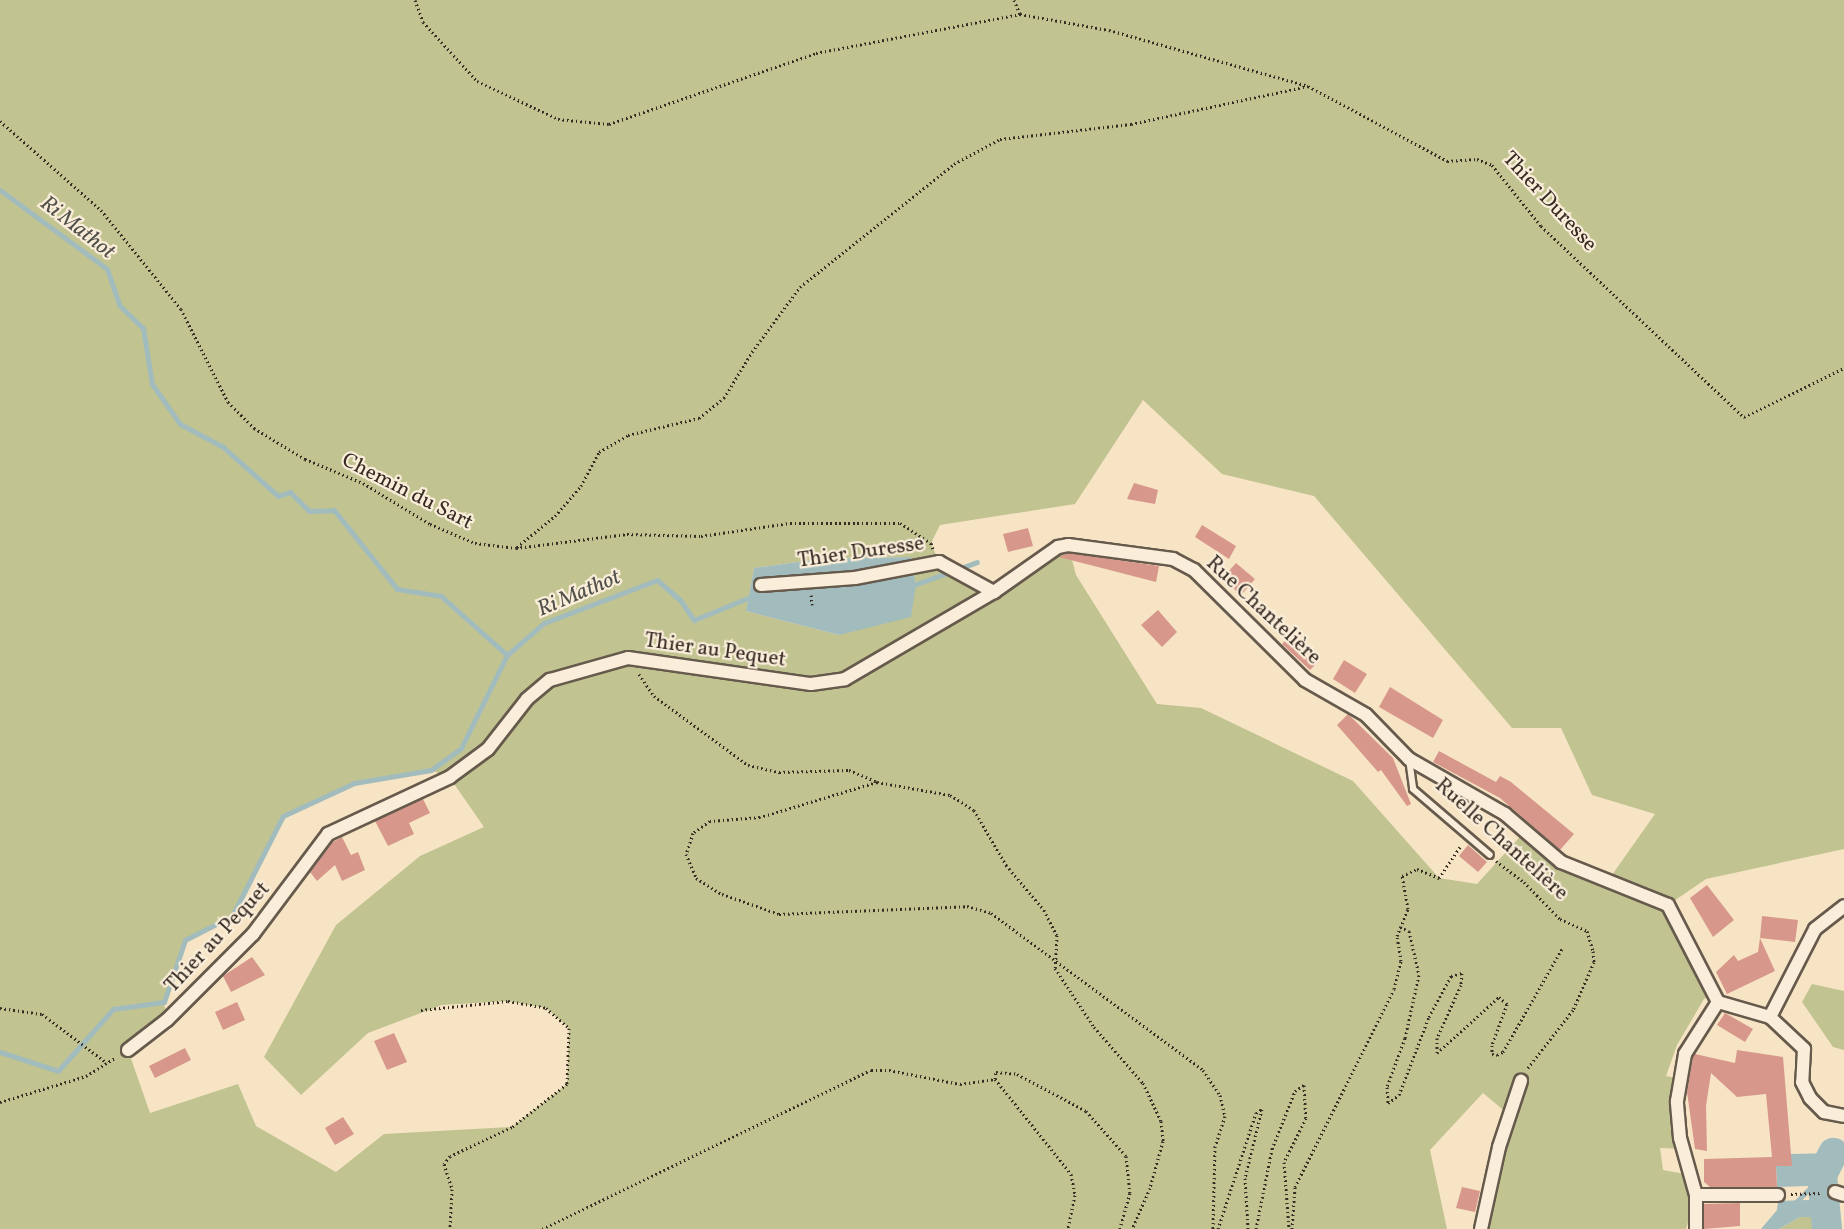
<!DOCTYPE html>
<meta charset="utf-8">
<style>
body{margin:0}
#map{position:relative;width:1844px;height:1229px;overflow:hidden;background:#f7e4c4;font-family:Vollkorn,serif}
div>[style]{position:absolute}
.green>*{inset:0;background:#c1c391}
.water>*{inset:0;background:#a2bcbe}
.stream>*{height:5px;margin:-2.5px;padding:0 2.5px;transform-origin:2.5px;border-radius:2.5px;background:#a2bcbe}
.river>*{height:30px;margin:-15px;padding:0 15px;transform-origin:15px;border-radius:15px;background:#a2bcbe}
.building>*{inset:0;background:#d7988b}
.path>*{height:3px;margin-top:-1.5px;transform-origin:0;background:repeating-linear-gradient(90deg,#362c24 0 1.5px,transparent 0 4.5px)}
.roads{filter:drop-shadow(2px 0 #665a4c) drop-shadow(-2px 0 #665a4c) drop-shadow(0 2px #665a4c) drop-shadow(0 -2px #665a4c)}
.lane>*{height:6px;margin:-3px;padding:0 3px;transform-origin:3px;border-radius:3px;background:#faedd9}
.street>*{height:12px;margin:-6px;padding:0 6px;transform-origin:6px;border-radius:6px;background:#faedd9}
span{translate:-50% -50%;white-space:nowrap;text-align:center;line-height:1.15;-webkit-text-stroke:4.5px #faedd9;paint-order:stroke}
.street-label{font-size:21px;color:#362c24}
.water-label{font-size:22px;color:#51504a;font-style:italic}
</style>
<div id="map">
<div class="green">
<div style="clip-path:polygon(evenodd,0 0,1844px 0,1844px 849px,1706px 879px,1668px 905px,1714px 993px,1704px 999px,1677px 1045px,1666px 1076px,1680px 1079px,1683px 1149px,1660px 1148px,1663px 1170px,1690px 1175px,1696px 1195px,1686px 1229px,1481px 1229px,1508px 1114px,1483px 1093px,1430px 1150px,1447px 1229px,0 1229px,0 0,1143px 400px,1222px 474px,1314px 496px,1512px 728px,1561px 728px,1592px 795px,1655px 814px,1607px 882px,1561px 862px,1525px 831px,1477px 884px,1439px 878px,1353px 781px,1201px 708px,1157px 704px,1076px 575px,1068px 545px,994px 592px,939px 562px,931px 543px,940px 525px,1075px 504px,1143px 400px,0 0,911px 557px,916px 585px,839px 635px,746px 611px,754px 568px,818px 559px,911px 557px,0 0,431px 770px,450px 778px,484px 827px,420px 856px,336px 925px,264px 1057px,301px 1095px,368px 1033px,442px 1005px,508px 1001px,546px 1008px,569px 1028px,567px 1084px,512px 1127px,384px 1134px,336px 1172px,256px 1126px,238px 1084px,150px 1113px,128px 1050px,167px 1020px,164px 1002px,185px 940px,232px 916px,283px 816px,354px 783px,431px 770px)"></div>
<div style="clip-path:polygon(1812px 984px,1844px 991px,1844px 1050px,1833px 1047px,1802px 1002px)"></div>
<div style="clip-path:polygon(1800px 1217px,1815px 1217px,1818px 1229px,1779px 1229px)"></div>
</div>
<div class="water">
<div style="clip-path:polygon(911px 557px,916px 585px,911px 617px,839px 635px,746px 611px,754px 568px,818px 559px)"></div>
<div style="clip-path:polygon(1833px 1153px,1835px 1185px,1777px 1187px,1776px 1166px,1791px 1165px,1791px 1154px)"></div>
<div style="clip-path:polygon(1836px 1199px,1838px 1229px,1818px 1229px,1815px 1217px,1800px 1217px,1779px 1229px,1761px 1229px,1777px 1210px,1778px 1201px)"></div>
</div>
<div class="stream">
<div style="left:0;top:190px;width:133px;rotate:36.4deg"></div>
<div style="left:107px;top:269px;width:39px;rotate:71deg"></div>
<div style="left:120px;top:306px;width:32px;rotate:44deg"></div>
<div style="left:143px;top:328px;width:57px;rotate:80.9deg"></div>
<div style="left:152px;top:384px;width:49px;rotate:55deg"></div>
<div style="left:180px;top:424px;width:49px;rotate:28.1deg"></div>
<div style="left:223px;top:447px;width:74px;rotate:41.7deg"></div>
<div style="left:278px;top:496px;width:13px;rotate:-18deg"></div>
<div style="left:290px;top:492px;width:27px;rotate:45deg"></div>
<div style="left:309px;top:511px;width:25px;rotate:-2deg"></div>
<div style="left:334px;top:510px;width:101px;rotate:51.4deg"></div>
<div style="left:397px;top:589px;width:45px;rotate:9deg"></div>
<div style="left:441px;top:596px;width:89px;rotate:41.8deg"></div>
<div style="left:507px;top:655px;width:49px;rotate:-40.9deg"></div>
<div style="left:544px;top:623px;width:121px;rotate:-20.8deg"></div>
<div style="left:657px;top:580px;width:32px;rotate:41deg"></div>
<div style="left:681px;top:601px;width:23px;rotate:56deg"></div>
<div style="left:694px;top:620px;width:66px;rotate:-22.3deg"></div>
<div style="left:911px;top:586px;width:70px;rotate:-20deg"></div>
<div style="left:0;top:1052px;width:61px;rotate:18.1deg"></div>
<div style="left:58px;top:1071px;width:83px;rotate:-48.4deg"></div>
<div style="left:113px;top:1009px;width:51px;rotate:-7.8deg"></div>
<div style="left:164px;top:1002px;width:65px;rotate:-71.3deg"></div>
<div style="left:185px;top:940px;width:53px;rotate:-27.1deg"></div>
<div style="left:232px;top:916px;width:112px;rotate:-63deg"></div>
<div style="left:283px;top:816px;width:78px;rotate:-24.9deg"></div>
<div style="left:354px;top:783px;width:78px;rotate:-9.6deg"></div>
<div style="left:431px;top:770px;width:37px;rotate:-36deg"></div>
<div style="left:461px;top:748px;width:104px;rotate:-63.7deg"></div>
<div style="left:1794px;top:1204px;width:33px;rotate:-45deg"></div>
</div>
<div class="river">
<div style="left:1827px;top:1229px;width:54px;rotate:-95.3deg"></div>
<div style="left:1822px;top:1175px;width:25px;rotate:-63deg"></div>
</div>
<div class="building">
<div style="clip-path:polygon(1134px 483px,1158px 490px,1155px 504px,1127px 499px)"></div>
<div style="clip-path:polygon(1202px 525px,1236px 546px,1229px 559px,1195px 537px)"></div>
<div style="clip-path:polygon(1028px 528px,1033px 546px,1008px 552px,1003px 534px)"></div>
<div style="clip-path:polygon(1068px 553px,1159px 566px,1156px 582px,1059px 557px)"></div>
<div style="clip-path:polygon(1236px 563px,1255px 579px,1241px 595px,1222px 579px)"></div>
<div style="clip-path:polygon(1158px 610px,1177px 632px,1162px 647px,1141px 625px)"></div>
<div style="clip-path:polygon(1292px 634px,1319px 661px,1310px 670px,1282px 644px)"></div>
<div style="clip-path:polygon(1344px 660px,1367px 674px,1355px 693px,1333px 679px)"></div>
<div style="clip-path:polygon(1390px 687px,1443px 720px,1433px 738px,1379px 707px)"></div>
<div style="clip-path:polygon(1348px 714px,1393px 758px,1411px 804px,1407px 806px,1381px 770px,1378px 772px,1337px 725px)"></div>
<div style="clip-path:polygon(1439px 751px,1496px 782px,1500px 776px,1511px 782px,1574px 834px,1560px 850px,1500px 798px,1433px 762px)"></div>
<div style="clip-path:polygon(423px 799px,430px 813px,409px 823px,414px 834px,388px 846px,375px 821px)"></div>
<div style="clip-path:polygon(342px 837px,351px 855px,358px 852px,365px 870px,342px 881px,335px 865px,317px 881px,310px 872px,333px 842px)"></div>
<div style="clip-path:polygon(1468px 845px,1487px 862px,1478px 872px,1459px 856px)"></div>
<div style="clip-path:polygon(1707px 885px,1734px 920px,1713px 937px,1690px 898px)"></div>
<div style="clip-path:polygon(1762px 916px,1798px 920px,1795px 942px,1760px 938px)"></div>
<div style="clip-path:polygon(1760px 938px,1775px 971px,1727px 994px,1716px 972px,1734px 955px,1738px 961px,1758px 952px)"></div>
<div style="clip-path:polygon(252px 957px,265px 975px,231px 992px,223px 976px)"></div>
<div style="clip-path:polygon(237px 1002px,245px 1020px,223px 1030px,215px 1012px)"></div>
<div style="clip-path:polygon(1725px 1013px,1753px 1029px,1745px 1042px,1717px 1025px)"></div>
<div style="clip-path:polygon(394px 1033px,407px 1062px,387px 1070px,374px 1041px)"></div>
<div style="clip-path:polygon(185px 1048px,191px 1060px,155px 1078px,149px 1066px)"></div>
<div style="clip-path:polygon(1737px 1050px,1783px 1057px,1792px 1166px,1776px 1166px,1777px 1187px,1710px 1187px,1704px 1182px,1704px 1159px,1772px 1157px,1766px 1094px,1737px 1097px,1711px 1073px,1706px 1106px,1707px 1151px,1695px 1149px,1687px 1092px,1693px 1057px,1695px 1054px,1735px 1063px)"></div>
<div style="clip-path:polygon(343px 1117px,354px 1134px,335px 1145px,325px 1128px)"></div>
<div style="clip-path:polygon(1462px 1187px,1480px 1191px,1475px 1212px,1456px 1208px)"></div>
<div style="clip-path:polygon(1740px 1203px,1740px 1226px,1704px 1229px,1704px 1204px)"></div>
</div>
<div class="path">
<div style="left:415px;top:0;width:23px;rotate:70deg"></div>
<div style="left:423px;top:22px;width:80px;rotate:47.5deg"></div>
<div style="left:477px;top:81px;width:89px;rotate:25.1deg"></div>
<div style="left:558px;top:119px;width:51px;rotate:5.6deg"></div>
<div style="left:609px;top:124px;width:219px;rotate:-18.9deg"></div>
<div style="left:816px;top:53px;width:208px;rotate:-10.8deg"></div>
<div style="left:1014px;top:0;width:15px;rotate:67deg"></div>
<div style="left:1020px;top:14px;width:90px;rotate:10.2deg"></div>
<div style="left:1109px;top:30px;width:207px;rotate:15.7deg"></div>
<div style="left:1308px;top:86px;width:158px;rotate:28.3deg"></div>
<div style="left:1447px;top:161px;width:30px;rotate:-4deg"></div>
<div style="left:1477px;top:159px;width:16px;rotate:22deg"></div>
<div style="left:1492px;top:165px;width:78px;rotate:51.2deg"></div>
<div style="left:1541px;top:226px;width:279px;rotate:43.3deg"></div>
<div style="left:1744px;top:417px;width:111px;rotate:-26.1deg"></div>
<div style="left:0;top:121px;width:135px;rotate:41.4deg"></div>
<div style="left:101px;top:210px;width:127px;rotate:51.1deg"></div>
<div style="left:181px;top:309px;width:104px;rotate:63.2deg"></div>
<div style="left:228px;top:402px;width:37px;rotate:45deg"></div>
<div style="left:254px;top:428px;width:60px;rotate:31.3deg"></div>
<div style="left:305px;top:459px;width:63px;rotate:22.5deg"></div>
<div style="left:363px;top:483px;width:79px;rotate:31.5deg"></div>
<div style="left:430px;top:524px;width:49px;rotate:22.9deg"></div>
<div style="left:475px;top:543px;width:41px;rotate:7deg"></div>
<div style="left:516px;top:548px;width:112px;rotate:-7.2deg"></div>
<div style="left:627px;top:534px;width:74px;rotate:1.5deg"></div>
<div style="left:701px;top:536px;width:90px;rotate:-8.3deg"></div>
<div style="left:790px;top:523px;width:110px"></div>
<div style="left:900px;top:523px;width:37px;rotate:33deg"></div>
<div style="left:931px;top:543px;width:6px;rotate:72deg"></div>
<div style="left:517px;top:547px;width:49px;rotate:-39.2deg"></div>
<div style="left:555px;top:516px;width:40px;rotate:-49deg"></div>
<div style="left:581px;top:486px;width:38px;rotate:-62deg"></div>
<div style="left:599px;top:452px;width:34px;rotate:-30deg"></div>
<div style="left:628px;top:435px;width:73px;rotate:-13.5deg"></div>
<div style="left:699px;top:418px;width:32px;rotate:-39deg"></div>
<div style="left:724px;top:398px;width:54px;rotate:-58.7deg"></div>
<div style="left:752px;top:352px;width:81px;rotate:-53.6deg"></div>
<div style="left:800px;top:287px;width:197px;rotate:-38.6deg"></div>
<div style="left:954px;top:164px;width:52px;rotate:-28.5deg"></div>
<div style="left:1000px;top:139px;width:132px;rotate:-6.5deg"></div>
<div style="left:1131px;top:124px;width:181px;rotate:-12.1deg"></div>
<div style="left:811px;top:595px;width:10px;rotate:84deg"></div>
<div style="left:639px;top:674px;width:27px;rotate:56deg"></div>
<div style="left:654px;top:696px;width:117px;rotate:36.3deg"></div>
<div style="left:748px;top:765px;width:32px;rotate:13deg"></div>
<div style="left:779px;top:772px;width:70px;rotate:-1.6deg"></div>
<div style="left:849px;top:770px;width:30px;rotate:23deg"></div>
<div style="left:877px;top:782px;width:74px;rotate:10.1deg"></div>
<div style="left:950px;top:795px;width:28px;rotate:32deg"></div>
<div style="left:974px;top:810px;width:64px;rotate:59.8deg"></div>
<div style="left:1006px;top:865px;width:59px;rotate:49.8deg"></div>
<div style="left:1044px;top:910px;width:28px;rotate:63deg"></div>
<div style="left:1057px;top:935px;width:33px;rotate:93deg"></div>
<div style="left:1055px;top:968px;width:71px;rotate:56.5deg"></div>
<div style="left:1094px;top:1027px;width:74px;rotate:48.8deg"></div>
<div style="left:1143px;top:1083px;width:42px;rotate:64.7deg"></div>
<div style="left:1161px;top:1121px;width:20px;rotate:84deg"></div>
<div style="left:1163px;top:1141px;width:49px;rotate:105.5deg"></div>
<div style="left:1150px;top:1188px;width:45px;rotate:113.7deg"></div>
<div style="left:877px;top:782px;width:122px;rotate:163.3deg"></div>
<div style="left:760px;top:817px;width:50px;rotate:175.4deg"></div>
<div style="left:710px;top:821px;width:21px;rotate:145deg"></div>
<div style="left:693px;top:833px;width:22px;rotate:108deg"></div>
<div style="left:686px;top:854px;width:26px;rotate:67deg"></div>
<div style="left:696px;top:878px;width:31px;rotate:32deg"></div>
<div style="left:722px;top:894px;width:60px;rotate:19.3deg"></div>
<div style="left:779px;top:914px;width:188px;rotate:-2.4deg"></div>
<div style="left:967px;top:906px;width:25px;rotate:16deg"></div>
<div style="left:991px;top:913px;width:264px;rotate:36.5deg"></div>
<div style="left:1203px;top:1070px;width:30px;rotate:56deg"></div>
<div style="left:1220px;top:1095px;width:22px;rotate:77deg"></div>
<div style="left:1225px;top:1116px;width:32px;rotate:108deg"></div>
<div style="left:1215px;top:1146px;width:83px;rotate:91.4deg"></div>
<div style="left:1496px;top:861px;width:35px;rotate:37deg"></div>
<div style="left:1524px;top:882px;width:52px;rotate:45.8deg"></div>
<div style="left:1560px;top:919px;width:30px;rotate:24deg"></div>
<div style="left:1587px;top:931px;width:21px;rotate:73deg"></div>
<div style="left:1593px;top:951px;width:11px;rotate:85deg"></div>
<div style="left:1594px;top:962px;width:52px;rotate:113.6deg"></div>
<div style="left:1573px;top:1010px;width:75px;rotate:127.9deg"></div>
<div style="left:1400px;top:927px;width:10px;rotate:24deg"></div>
<div style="left:1409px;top:931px;width:45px;rotate:77.2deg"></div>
<div style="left:1419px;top:975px;width:65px;rotate:102.5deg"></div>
<div style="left:1405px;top:1038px;width:52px;rotate:110.2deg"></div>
<div style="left:1387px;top:1087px;width:16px;rotate:86deg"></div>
<div style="left:1388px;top:1103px;width:14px;rotate:-36deg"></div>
<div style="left:1399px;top:1095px;width:84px;rotate:-69deg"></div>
<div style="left:1429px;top:1017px;width:47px;rotate:-61.8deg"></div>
<div style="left:1451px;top:976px;width:11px;rotate:-15deg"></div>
<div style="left:1462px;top:973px;width:12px;rotate:95deg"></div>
<div style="left:1461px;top:985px;width:58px;rotate:114.4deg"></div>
<div style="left:1437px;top:1038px;width:15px;rotate:90deg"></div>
<div style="left:1437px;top:1053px;width:84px;rotate:-42.1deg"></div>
<div style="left:1499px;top:997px;width:11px;rotate:41deg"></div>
<div style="left:1507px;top:1004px;width:44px;rotate:110.1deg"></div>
<div style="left:1492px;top:1045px;width:9px;rotate:90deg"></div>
<div style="left:1492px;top:1054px;width:5px;rotate:11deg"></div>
<div style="left:1497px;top:1055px;width:7px;rotate:-27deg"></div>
<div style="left:1503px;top:1052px;width:121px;rotate:-60.3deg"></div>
<div style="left:0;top:1008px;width:42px;rotate:8.1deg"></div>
<div style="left:42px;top:1014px;width:81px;rotate:37deg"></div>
<div style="left:421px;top:1010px;width:87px;rotate:-5.9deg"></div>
<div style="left:508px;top:1001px;width:39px;rotate:10deg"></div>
<div style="left:546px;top:1008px;width:30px;rotate:41deg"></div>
<div style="left:569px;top:1028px;width:56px;rotate:92deg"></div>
<div style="left:567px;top:1084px;width:70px;rotate:142deg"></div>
<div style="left:512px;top:1127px;width:68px;rotate:154.9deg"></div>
<div style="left:450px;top:1156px;width:10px;rotate:127deg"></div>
<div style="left:444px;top:1164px;width:26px;rotate:72deg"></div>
<div style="left:452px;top:1189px;width:40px;rotate:92.9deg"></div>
<div style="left:995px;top:1079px;width:7px;rotate:-82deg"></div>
<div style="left:996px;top:1072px;width:21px;rotate:5deg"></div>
<div style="left:1017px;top:1074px;width:78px;rotate:28.2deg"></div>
<div style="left:1086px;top:1111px;width:60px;rotate:48.4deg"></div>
<div style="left:1126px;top:1156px;width:37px;rotate:84deg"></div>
<div style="left:1130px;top:1193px;width:37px;rotate:106deg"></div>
<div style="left:0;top:1102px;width:90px;rotate:-16.8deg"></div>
<div style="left:86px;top:1076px;width:36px;rotate:-32deg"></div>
<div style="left:1791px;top:1194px;width:30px;rotate:-2deg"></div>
<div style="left:542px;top:1229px;width:365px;rotate:-25.8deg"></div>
<div style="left:871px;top:1070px;width:18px"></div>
<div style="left:889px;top:1070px;width:72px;rotate:11.2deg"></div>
<div style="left:960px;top:1084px;width:35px;rotate:-8deg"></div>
<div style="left:995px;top:1079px;width:122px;rotate:51.3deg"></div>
<div style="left:1071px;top:1174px;width:21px;rotate:79deg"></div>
<div style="left:1075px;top:1195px;width:35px;rotate:102deg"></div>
<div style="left:1218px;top:1229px;width:122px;rotate:-71.9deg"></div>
<div style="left:1256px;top:1113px;width:7px;rotate:-34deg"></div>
<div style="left:1262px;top:1109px;width:71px;rotate:103.8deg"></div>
<div style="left:1245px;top:1178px;width:51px;rotate:86.6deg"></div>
<div style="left:1256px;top:1229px;width:82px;rotate:-78.7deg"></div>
<div style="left:1272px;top:1149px;width:62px;rotate:-68.4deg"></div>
<div style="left:1295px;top:1091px;width:11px;rotate:-34deg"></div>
<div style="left:1304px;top:1085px;width:33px;rotate:87deg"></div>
<div style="left:1306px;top:1118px;width:49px;rotate:116.6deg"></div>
<div style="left:1284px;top:1162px;width:67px;rotate:85.7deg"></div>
<div style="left:1292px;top:1229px;width:42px;rotate:-85.9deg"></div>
<div style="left:1295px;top:1187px;width:221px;rotate:-63.4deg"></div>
<div style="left:1394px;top:989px;width:29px;rotate:-76deg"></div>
<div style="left:1401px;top:961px;width:25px;rotate:-99deg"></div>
<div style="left:1397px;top:936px;width:29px;rotate:-68deg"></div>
<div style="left:1408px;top:909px;width:34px;rotate:-100deg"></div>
<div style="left:1402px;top:876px;width:17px;rotate:-25deg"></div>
<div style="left:1417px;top:869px;width:24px;rotate:22deg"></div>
<div style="left:1439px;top:878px;width:40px;rotate:-56deg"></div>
</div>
<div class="roads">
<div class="lane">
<div style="left:1409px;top:759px;width:30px;rotate:82deg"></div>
<div style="left:1413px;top:789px;width:101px;rotate:40.6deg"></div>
</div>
<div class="street">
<div style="left:761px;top:585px;width:94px;rotate:-4.3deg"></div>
<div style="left:855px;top:578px;width:86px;rotate:-10.8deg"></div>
<div style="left:939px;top:562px;width:63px;rotate:28.6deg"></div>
<div style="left:1718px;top:1002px;width:54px;rotate:16.1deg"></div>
<div style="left:1770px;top:1017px;width:47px;rotate:43.3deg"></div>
<div style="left:1804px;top:1049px;width:33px;rotate:93deg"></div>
<div style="left:1802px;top:1082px;width:18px;rotate:63deg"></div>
<div style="left:1810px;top:1098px;width:20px;rotate:45deg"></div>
<div style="left:1824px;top:1112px;width:20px;rotate:11deg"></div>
<div style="left:1770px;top:1017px;width:99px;rotate:-62.9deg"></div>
<div style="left:1815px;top:929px;width:37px;rotate:-38deg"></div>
<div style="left:128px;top:1050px;width:49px;rotate:-37.6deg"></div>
<div style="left:167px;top:1020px;width:122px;rotate:-45deg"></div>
<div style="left:253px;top:934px;width:125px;rotate:-53.1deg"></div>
<div style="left:328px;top:834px;width:135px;rotate:-25deg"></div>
<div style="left:450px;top:777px;width:47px;rotate:-36.4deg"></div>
<div style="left:488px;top:749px;width:63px;rotate:-52deg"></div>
<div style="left:527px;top:699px;width:30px;rotate:-40deg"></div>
<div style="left:550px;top:680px;width:81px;rotate:-15.8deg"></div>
<div style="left:628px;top:658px;width:185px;rotate:8.1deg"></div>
<div style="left:811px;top:684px;width:34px;rotate:-8deg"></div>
<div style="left:845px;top:679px;width:173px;rotate:-30.3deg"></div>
<div style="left:994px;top:592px;width:78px;rotate:-35.1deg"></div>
<div style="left:1058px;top:547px;width:10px;rotate:-11deg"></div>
<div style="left:1068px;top:545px;width:106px;rotate:7.6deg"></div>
<div style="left:1173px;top:559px;width:24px;rotate:28deg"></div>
<div style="left:1194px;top:570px;width:156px;rotate:44.7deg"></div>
<div style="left:1305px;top:680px;width:70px;rotate:29.8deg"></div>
<div style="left:1366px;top:715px;width:62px;rotate:45.7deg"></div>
<div style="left:1409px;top:759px;width:111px;rotate:29.8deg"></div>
<div style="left:1505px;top:814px;width:74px;rotate:40.6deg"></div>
<div style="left:1561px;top:862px;width:115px;rotate:21.9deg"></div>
<div style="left:1668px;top:905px;width:109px;rotate:62.7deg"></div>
<div style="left:1835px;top:1192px;width:9px;rotate:18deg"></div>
<div style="left:1696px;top:1195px;width:82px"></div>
<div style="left:1481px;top:1229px;width:84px;rotate:-77.6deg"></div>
<div style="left:1499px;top:1147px;width:70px;rotate:-71.6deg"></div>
<div style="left:1696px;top:1229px;width:34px;rotate:-90deg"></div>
<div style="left:1696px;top:1195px;width:59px;rotate:-105.7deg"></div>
<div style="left:1680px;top:1138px;width:37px;rotate:-95deg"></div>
<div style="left:1677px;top:1101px;width:48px;rotate:-80.3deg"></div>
<div style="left:1685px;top:1054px;width:62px;rotate:-57.6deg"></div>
</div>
</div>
<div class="street-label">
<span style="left:1549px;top:202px;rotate:47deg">Thier Duresse</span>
<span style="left:407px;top:492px;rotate:27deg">Chemin du Sart</span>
<span style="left:861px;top:553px;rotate:-8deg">Thier Duresse</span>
<span style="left:1263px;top:611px;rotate:43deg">Rue Chantelière</span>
<span style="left:715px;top:651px;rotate:8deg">Thier au Pequet</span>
<span style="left:1501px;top:840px;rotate:42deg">Ruelle Chantelière</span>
<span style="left:218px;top:938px;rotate:-47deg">Thier au Pequet</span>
</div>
<div class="water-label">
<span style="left:77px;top:228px;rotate:38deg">Ri Mathot</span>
<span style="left:579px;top:594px;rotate:-23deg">Ri Mathot</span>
</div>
</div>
